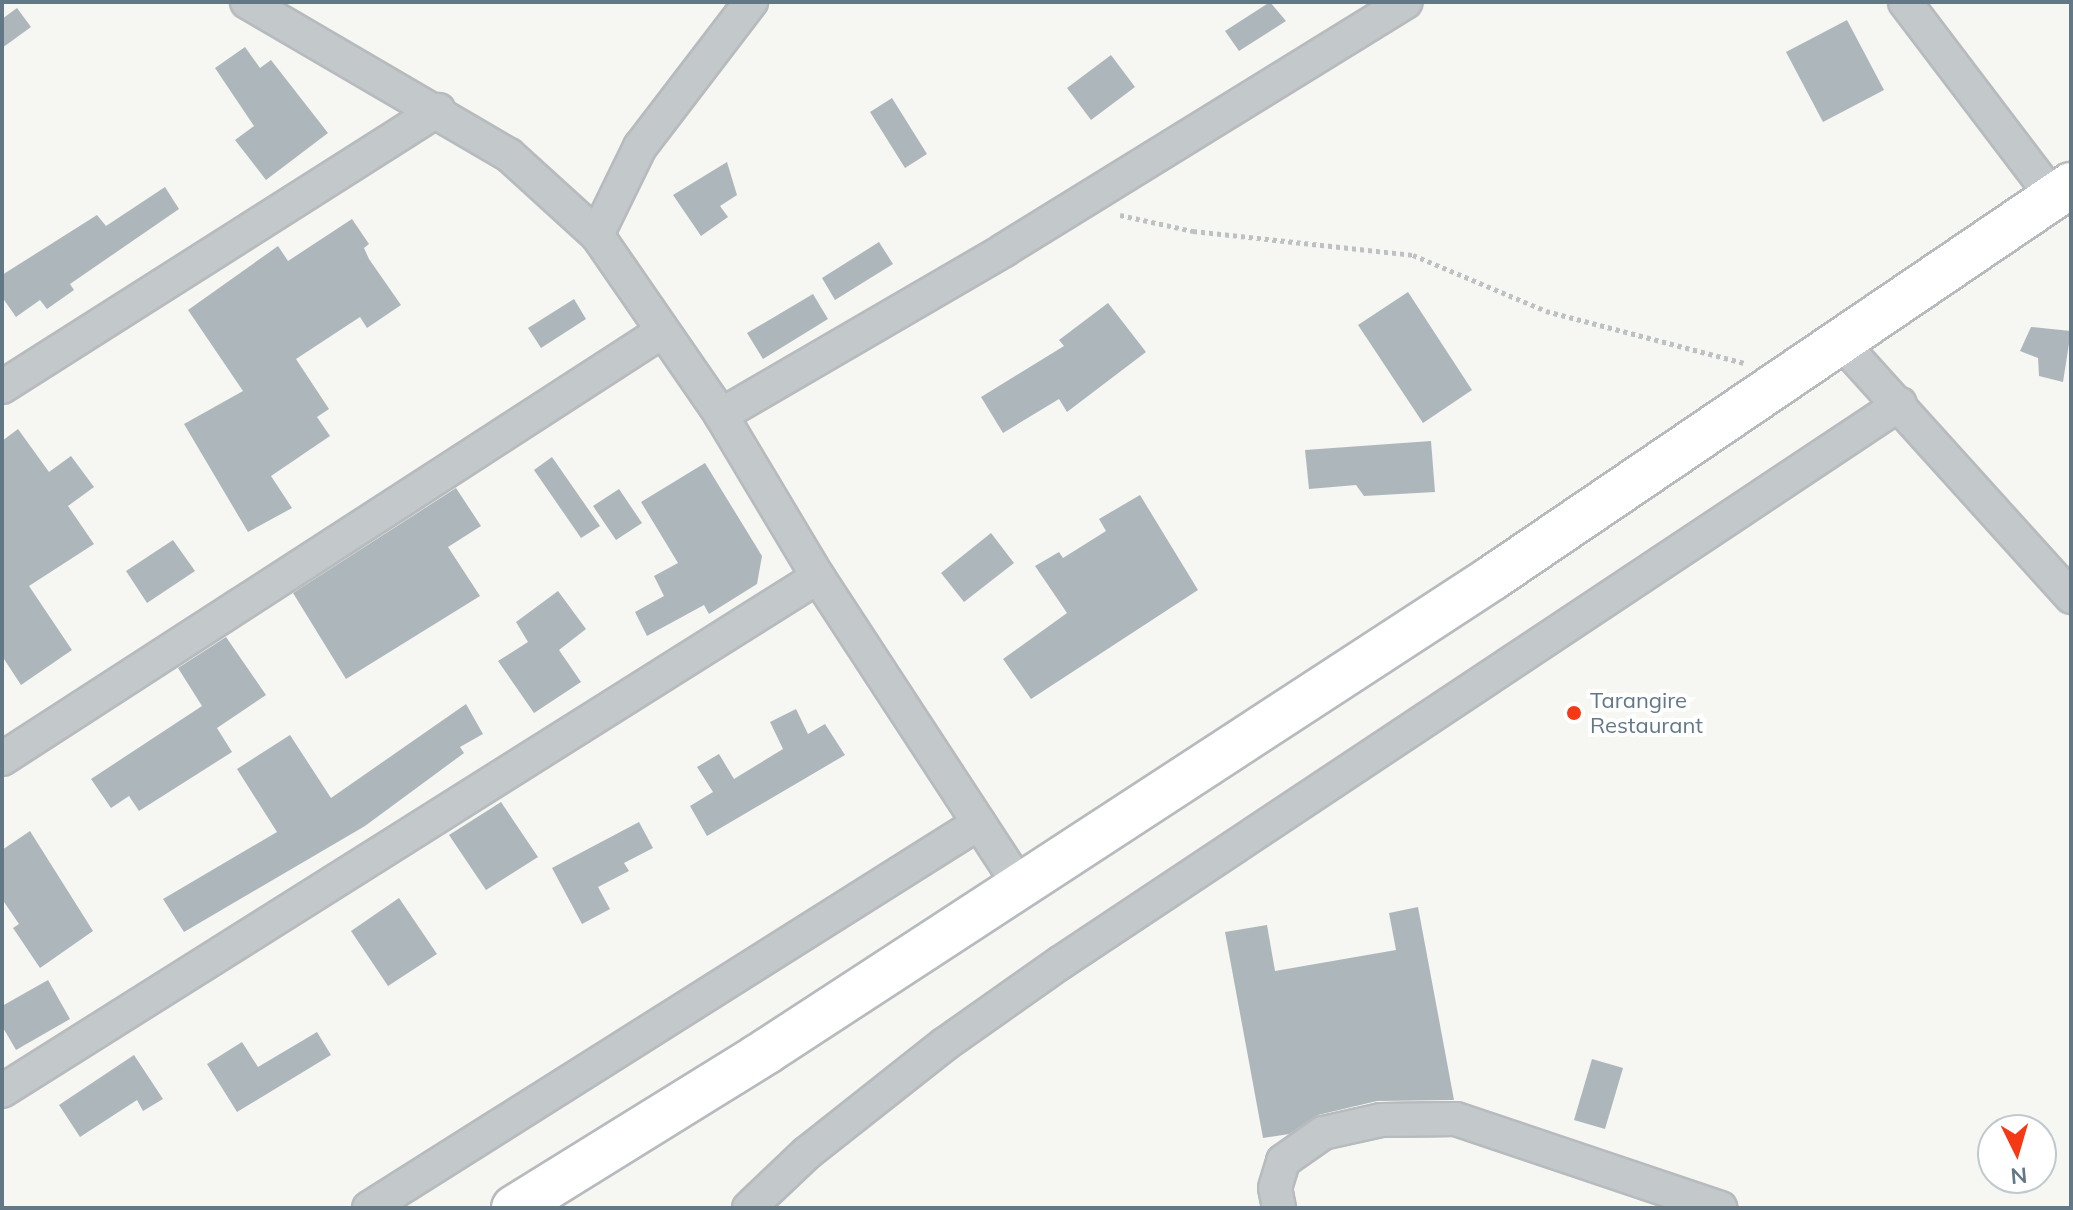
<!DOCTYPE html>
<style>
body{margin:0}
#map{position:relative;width:2073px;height:1210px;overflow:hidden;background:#f6f6f2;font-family:Mulish,sans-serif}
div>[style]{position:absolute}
.building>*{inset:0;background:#adb7bb}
.path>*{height:5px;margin-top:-2.5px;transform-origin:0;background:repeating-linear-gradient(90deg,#bec1c3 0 4px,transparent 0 8px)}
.roads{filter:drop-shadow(2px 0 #b7bbbe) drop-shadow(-2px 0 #b7bbbe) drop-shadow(0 2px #b7bbbe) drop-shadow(0 -2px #b7bbbe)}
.minor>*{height:32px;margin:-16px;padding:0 16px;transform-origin:16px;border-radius:16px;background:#c3c8cb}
.highway>*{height:44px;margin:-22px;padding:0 22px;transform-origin:22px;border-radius:22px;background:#fff}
.dots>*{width:22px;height:22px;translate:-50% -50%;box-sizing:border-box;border:4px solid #fff;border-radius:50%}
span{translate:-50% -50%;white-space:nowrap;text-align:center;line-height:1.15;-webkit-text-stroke:8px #fff;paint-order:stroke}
.poi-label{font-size:22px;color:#627886}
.left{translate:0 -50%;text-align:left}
.frame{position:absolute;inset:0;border:4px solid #627886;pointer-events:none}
.north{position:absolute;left:1977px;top:1114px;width:80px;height:80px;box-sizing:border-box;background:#fff;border:2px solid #c0c9cf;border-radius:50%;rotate:175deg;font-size:22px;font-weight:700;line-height:32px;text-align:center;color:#627886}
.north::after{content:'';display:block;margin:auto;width:28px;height:36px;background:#f43914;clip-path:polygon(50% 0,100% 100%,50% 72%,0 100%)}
</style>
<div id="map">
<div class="building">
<div style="clip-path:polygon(1270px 2px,1286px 21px,1239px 51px,1225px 31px)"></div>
<div style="clip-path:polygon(17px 8px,31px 27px,2px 48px,2px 19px)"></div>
<div style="clip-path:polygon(1847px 20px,1884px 90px,1823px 122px,1786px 52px)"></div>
<div style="clip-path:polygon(245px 47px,260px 68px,271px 60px,328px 133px,266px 180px,235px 140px,254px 126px,215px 68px)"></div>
<div style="clip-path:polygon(1111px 55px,1135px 87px,1091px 120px,1067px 88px)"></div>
<div style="clip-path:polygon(892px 98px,927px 154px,905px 168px,870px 112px)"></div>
<div style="clip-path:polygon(727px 162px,737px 195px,720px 206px,728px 217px,701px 236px,673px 195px)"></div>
<div style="clip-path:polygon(165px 187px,179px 209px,70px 284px,74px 290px,47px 309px,40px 300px,16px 317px,2px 297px,2px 275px,97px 215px,106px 226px)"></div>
<div style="clip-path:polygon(352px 219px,369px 244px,364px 248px,369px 259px,401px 305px,367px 328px,360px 317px,296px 359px,329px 409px,317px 417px,330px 436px,271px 476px,292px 508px,248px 532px,184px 424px,243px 391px,188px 310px,278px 246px,288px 261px)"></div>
<div style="clip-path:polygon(879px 242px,893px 264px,835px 300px,822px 278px)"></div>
<div style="clip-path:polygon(1408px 292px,1472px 390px,1423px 423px,1358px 325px)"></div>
<div style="clip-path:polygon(813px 294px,828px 319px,763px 359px,747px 333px)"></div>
<div style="clip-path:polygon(574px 299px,586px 319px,541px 348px,528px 328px)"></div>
<div style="clip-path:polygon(1108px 303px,1146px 352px,1067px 412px,1059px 399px,1003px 433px,981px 397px,1064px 346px,1059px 340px)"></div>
<div style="clip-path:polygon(2031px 327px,2071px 331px,2063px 382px,2039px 376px,2038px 358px,2020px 351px)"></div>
<div style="clip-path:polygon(18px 429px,49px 472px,71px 456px,94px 487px,68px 506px,94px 544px,29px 586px,72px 650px,21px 685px,2px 656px,2px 441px)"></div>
<div style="clip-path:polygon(1431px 441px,1435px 492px,1364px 496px,1356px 485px,1309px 489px,1305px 450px)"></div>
<div style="clip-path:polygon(552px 457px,600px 526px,581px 538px,534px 470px)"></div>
<div style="clip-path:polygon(705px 463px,762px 556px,757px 584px,709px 614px,704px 605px,647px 636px,635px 612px,664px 596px,654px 576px,678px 563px,641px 502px)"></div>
<div style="clip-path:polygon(456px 488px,481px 526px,448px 547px,480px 596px,346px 679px,293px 593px)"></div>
<div style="clip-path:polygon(619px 489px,642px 523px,616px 540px,593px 506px)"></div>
<div style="clip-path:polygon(1140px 495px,1198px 590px,1031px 699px,1003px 659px,1067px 613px,1035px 566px,1059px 552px,1063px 558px,1106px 531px,1099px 519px)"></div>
<div style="clip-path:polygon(991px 533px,1014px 563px,964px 602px,941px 573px)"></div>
<div style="clip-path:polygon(173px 540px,195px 571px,147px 603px,126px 571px)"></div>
<div style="clip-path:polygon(558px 591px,586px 629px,559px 650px,581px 682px,534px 713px,498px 661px,528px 642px,516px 622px)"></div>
<div style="clip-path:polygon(226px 637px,266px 695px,217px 728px,232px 752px,139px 811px,129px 796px,111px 808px,91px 779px,202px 706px,178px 668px)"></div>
<div style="clip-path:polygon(466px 704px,483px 734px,460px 747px,464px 753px,365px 826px,184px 932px,163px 899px,277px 832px,237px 769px,290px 735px,331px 798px)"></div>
<div style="clip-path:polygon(796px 709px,808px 734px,825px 724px,845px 755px,707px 836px,690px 806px,713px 792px,697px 767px,719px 754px,734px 779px,783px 749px,770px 722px)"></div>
<div style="clip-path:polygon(501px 802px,538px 857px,486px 890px,449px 835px)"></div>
<div style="clip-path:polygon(639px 822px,653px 848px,624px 863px,629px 871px,598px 887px,610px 909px,582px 924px,552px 868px)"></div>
<div style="clip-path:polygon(30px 831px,93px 931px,40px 968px,13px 928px,19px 924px,2px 899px,2px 850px)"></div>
<div style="clip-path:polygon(399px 898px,437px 954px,388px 986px,351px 931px)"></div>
<div style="clip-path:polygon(1418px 907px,1454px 1100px,1377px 1101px,1318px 1115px,1289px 1134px,1263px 1138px,1225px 932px,1267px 925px,1275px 971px,1396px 950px,1389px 913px)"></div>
<div style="clip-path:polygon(48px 980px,70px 1019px,16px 1050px,2px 1026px,2px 1006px)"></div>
<div style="clip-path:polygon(317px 1032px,331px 1055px,237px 1112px,207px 1064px,242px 1042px,258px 1067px)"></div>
<div style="clip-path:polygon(134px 1055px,163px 1099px,143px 1111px,137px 1100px,80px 1137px,59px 1105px)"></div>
<div style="clip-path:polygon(1592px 1059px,1623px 1068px,1605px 1129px,1574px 1120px)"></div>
</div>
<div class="path">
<div style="left:1120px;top:215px;width:75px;rotate:12.4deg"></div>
<div style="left:1193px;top:231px;width:221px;rotate:6.2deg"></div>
<div style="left:1413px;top:255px;width:144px;rotate:22.8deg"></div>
<div style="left:1546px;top:311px;width:205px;rotate:14.7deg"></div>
</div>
<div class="roads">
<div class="minor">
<div style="left:247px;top:2px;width:303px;rotate:30.3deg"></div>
<div style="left:509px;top:155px;width:119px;rotate:42.3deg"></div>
<div style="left:597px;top:235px;width:219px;rotate:55.4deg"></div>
<div style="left:721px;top:415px;width:189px;rotate:59.1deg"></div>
<div style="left:818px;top:577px;width:366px;rotate:56.8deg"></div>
<div style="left:1905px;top:2px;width:245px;rotate:52.8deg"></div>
<div style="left:597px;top:235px;width:98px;rotate:-64deg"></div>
<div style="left:640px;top:147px;width:183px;rotate:-52.6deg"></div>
<div style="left:1840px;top:341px;width:345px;rotate:47.9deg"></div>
<div style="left:2px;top:387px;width:517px;rotate:-32.43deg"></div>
<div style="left:721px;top:415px;width:328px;rotate:-30.2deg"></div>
<div style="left:1004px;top:250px;width:472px;rotate:-31.7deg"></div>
<div style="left:2px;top:759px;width:784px;rotate:-32.92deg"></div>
<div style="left:2px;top:1091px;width:964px;rotate:-32.21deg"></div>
<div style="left:369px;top:1208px;width:721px;rotate:-32.26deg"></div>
<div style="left:749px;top:1208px;width:80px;rotate:-43.5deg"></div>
<div style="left:807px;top:1153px;width:176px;rotate:-38.3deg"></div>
<div style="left:945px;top:1044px;width:141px;rotate:-35.2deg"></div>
<div style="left:1060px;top:963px;width:1009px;rotate:-33.64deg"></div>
<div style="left:1279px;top:1208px;width:20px;rotate:-101deg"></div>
<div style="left:1275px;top:1188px;width:28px;rotate:-73deg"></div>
<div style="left:1283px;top:1161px;width:49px;rotate:-35deg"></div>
<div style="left:1323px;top:1133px;width:59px;rotate:-12.6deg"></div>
<div style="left:1381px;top:1120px;width:75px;rotate:-0.8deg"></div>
<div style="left:1456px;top:1119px;width:279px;rotate:18.6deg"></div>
</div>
<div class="highway">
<div style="left:514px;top:1208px;width:298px;rotate:-31.8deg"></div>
<div style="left:767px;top:1051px;width:866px;rotate:-33.12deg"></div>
<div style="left:1492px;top:578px;width:700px;rotate:-34.17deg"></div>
</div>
</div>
<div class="dots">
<div style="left:1574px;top:713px;background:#f43914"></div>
</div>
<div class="poi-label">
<span class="left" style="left:1590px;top:713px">Tarangire<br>Restaurant</span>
</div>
<div class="frame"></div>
<div class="north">N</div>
</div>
